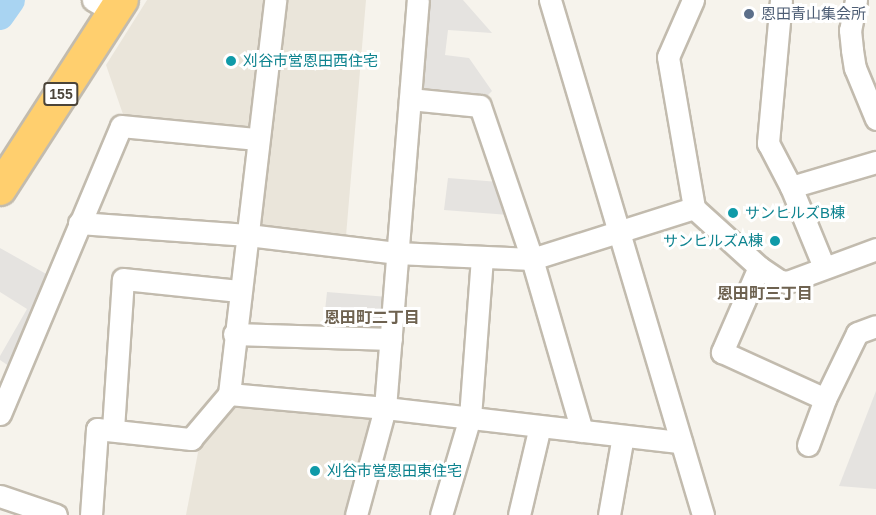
<!DOCTYPE html>
<meta charset="utf-8">
<style>
body{margin:0}
#map{position:relative;width:876px;height:515px;overflow:hidden;background:#f6f3ec;font-family:Helvetica,"Noto Sans JP",sans-serif}
div>[style]{position:absolute}
.residential>*{inset:0;background:#eae5da}
.parking>*{inset:0;background:#e5e3e0}
.river>*{height:28px;margin:-14px;padding:0 14px;transform-origin:14px;border-radius:14px;background:#a9d4f2}
.roads{filter:drop-shadow(2px 0 #c2bbae) drop-shadow(-2px 0 #c2bbae) drop-shadow(0 2px #c2bbae) drop-shadow(0 -2px #c2bbae)}
.minor>*{height:21px;margin:-10.5px;padding:0 10.5px;transform-origin:10.5px;border-radius:10.5px;background:#fff}
.highway>*{height:32px;margin:-16px;padding:0 16px;transform-origin:16px;border-radius:16px;background:#ffcf6e}
.dots>*{width:16px;height:16px;translate:-50% -50%;box-sizing:border-box;border:3px solid #fff;border-radius:50%}
span{translate:-50% -50%;white-space:nowrap;text-align:center;line-height:1.15;-webkit-text-stroke:6px #fff;paint-order:stroke}
.shield-label span{padding:2px 4px;background:#fff;border:2px solid;border-radius:4px;-webkit-text-stroke-width:0}
.shield-label{font-size:14px;color:#4b4439;font-weight:700}
.service-label{font-size:15px;color:#4e5e75}
.left{translate:0 -50%;text-align:left}
.culture-label{font-size:15px;color:#0d838f}
.right{translate:-100% -50%;text-align:right}
.neighbourhood-label{font-size:16px;color:#6e6250;font-weight:700}
</style>
<div id="map">
<div class="residential">
<div style="clip-path:polygon(147px 0,366px 0,346px 236px,257px 226px,268px 131px,126px 123px,106px 65px)"></div>
<div style="clip-path:polygon(231px 403px,372px 417px,346px 515px,186px 515px,200px 442px)"></div>
</div>
<div class="parking">
<div style="clip-path:polygon(423px 0,463px 0,492px 33px,448px 30px,445px 55px,469px 58px,492px 91px,482px 101px,415px 94px)"></div>
<div style="clip-path:polygon(448px 178px,499px 182px,509px 215px,444px 210px)"></div>
<div style="clip-path:polygon(0 248px,48px 275px,9px 366px,0 360px,0 356px,27px 309px,0 292px)"></div>
<div style="clip-path:polygon(327px 292px,388px 297px,384px 331px,323px 330px)"></div>
<div style="clip-path:polygon(876px 391px,876px 489px,839px 486px)"></div>
</div>
<div class="river">
<div style="left:0;top:16px;width:19px;rotate:-55deg"></div>
</div>
<div class="roads">
<div class="minor">
<div style="left:93px;top:0;width:24px;rotate:30deg"></div>
<div style="left:550px;top:0;width:537px;rotate:73.45deg"></div>
<div style="left:693px;top:0;width:62px;rotate:113.7deg"></div>
<div style="left:668px;top:57px;width:153px;rotate:80.2deg"></div>
<div style="left:694px;top:208px;width:88px;rotate:42.2deg"></div>
<div style="left:759px;top:267px;width:25px;rotate:34deg"></div>
<div style="left:780px;top:281px;width:7px;rotate:8deg"></div>
<div style="left:787px;top:282px;width:95px;rotate:-20.3deg"></div>
<div style="left:781px;top:0;width:144px;rotate:95.2deg"></div>
<div style="left:768px;top:143px;width:50px;rotate:62.4deg"></div>
<div style="left:791px;top:187px;width:87px;rotate:67.6deg"></div>
<div style="left:856px;top:0;width:31px;rotate:101deg"></div>
<div style="left:850px;top:30px;width:20px;rotate:84deg"></div>
<div style="left:852px;top:50px;width:18px;rotate:81deg"></div>
<div style="left:855px;top:68px;width:55px;rotate:67.6deg"></div>
<div style="left:410px;top:99px;width:70px;rotate:5.7deg"></div>
<div style="left:480px;top:106px;width:162px;rotate:71.2deg"></div>
<div style="left:532px;top:259px;width:179px;rotate:73.8deg"></div>
<div style="left:791px;top:187px;width:89px;rotate:-16.4deg"></div>
<div style="left:79px;top:223px;width:169px;rotate:4.1deg"></div>
<div style="left:248px;top:235px;width:149px;rotate:6.9deg"></div>
<div style="left:396px;top:253px;width:136px;rotate:2.5deg"></div>
<div style="left:532px;top:259px;width:170px;rotate:-17.5deg"></div>
<div style="left:759px;top:267px;width:93px;rotate:113.5deg"></div>
<div style="left:722px;top:352px;width:113px;rotate:24.5deg"></div>
<div style="left:234px;top:334px;width:157px;rotate:1.8deg"></div>
<div style="left:229px;top:394px;width:157px;rotate:5.1deg"></div>
<div style="left:385px;top:408px;width:298px;rotate:6.6deg"></div>
<div style="left:0;top:414px;width:312px;rotate:-67.2deg"></div>
<div style="left:121px;top:126px;width:137px;rotate:5.5deg"></div>
<div style="left:113px;top:429px;width:150px;rotate:-86.2deg"></div>
<div style="left:123px;top:279px;width:118px;rotate:5.9deg"></div>
<div style="left:808px;top:445px;width:49px;rotate:-69.7deg"></div>
<div style="left:825px;top:399px;width:73px;rotate:-64.1deg"></div>
<div style="left:857px;top:333px;width:20px;rotate:-20deg"></div>
<div style="left:0;top:496px;width:59px;rotate:18.7deg"></div>
<div style="left:91px;top:515px;width:86px;rotate:-86deg"></div>
<div style="left:97px;top:429px;width:95px;rotate:6.1deg"></div>
<div style="left:191px;top:439px;width:59px;rotate:-49.8deg"></div>
<div style="left:229px;top:394px;width:397px;rotate:-83.3deg"></div>
<div style="left:356px;top:515px;width:111px;rotate:-74.8deg"></div>
<div style="left:385px;top:408px;width:409px;rotate:-85.4deg"></div>
<div style="left:441px;top:515px;width:102px;rotate:-73.5deg"></div>
<div style="left:470px;top:417px;width:160px;rotate:-85.7deg"></div>
<div style="left:519px;top:515px;width:91px;rotate:-76.7deg"></div>
<div style="left:609px;top:515px;width:80px;rotate:-80deg"></div>
</div>
<div class="highway">
<div style="left:0;top:189px;width:225px;rotate:-57.2deg"></div>
</div>
</div>
<div class="dots">
<div style="left:749px;top:14px;background:#5c6f8a"></div>
<div style="left:231px;top:61px;background:#0f9aa8"></div>
<div style="left:733px;top:213px;background:#0f9aa8"></div>
<div style="left:775px;top:241px;background:#0f9aa8"></div>
<div style="left:315px;top:471px;background:#0f9aa8"></div>
</div>
<div class="shield-label">
<span style="left:61px;top:94px">155</span>
</div>
<div class="service-label">
<span class="left" style="left:761px;top:14px">恩田青山集会所</span>
</div>
<div class="culture-label">
<span class="left" style="left:243px;top:61px">刈谷市営恩田西住宅</span>
<span class="left" style="left:745px;top:213px">サンヒルズB棟</span>
<span class="right" style="left:763px;top:241px">サンヒルズA棟</span>
<span class="left" style="left:327px;top:471px">刈谷市営恩田東住宅</span>
</div>
<div class="neighbourhood-label">
<span style="left:765px;top:294px">恩田町三丁目</span>
<span style="left:372px;top:318px">恩田町二丁目</span>
</div>
</div>
